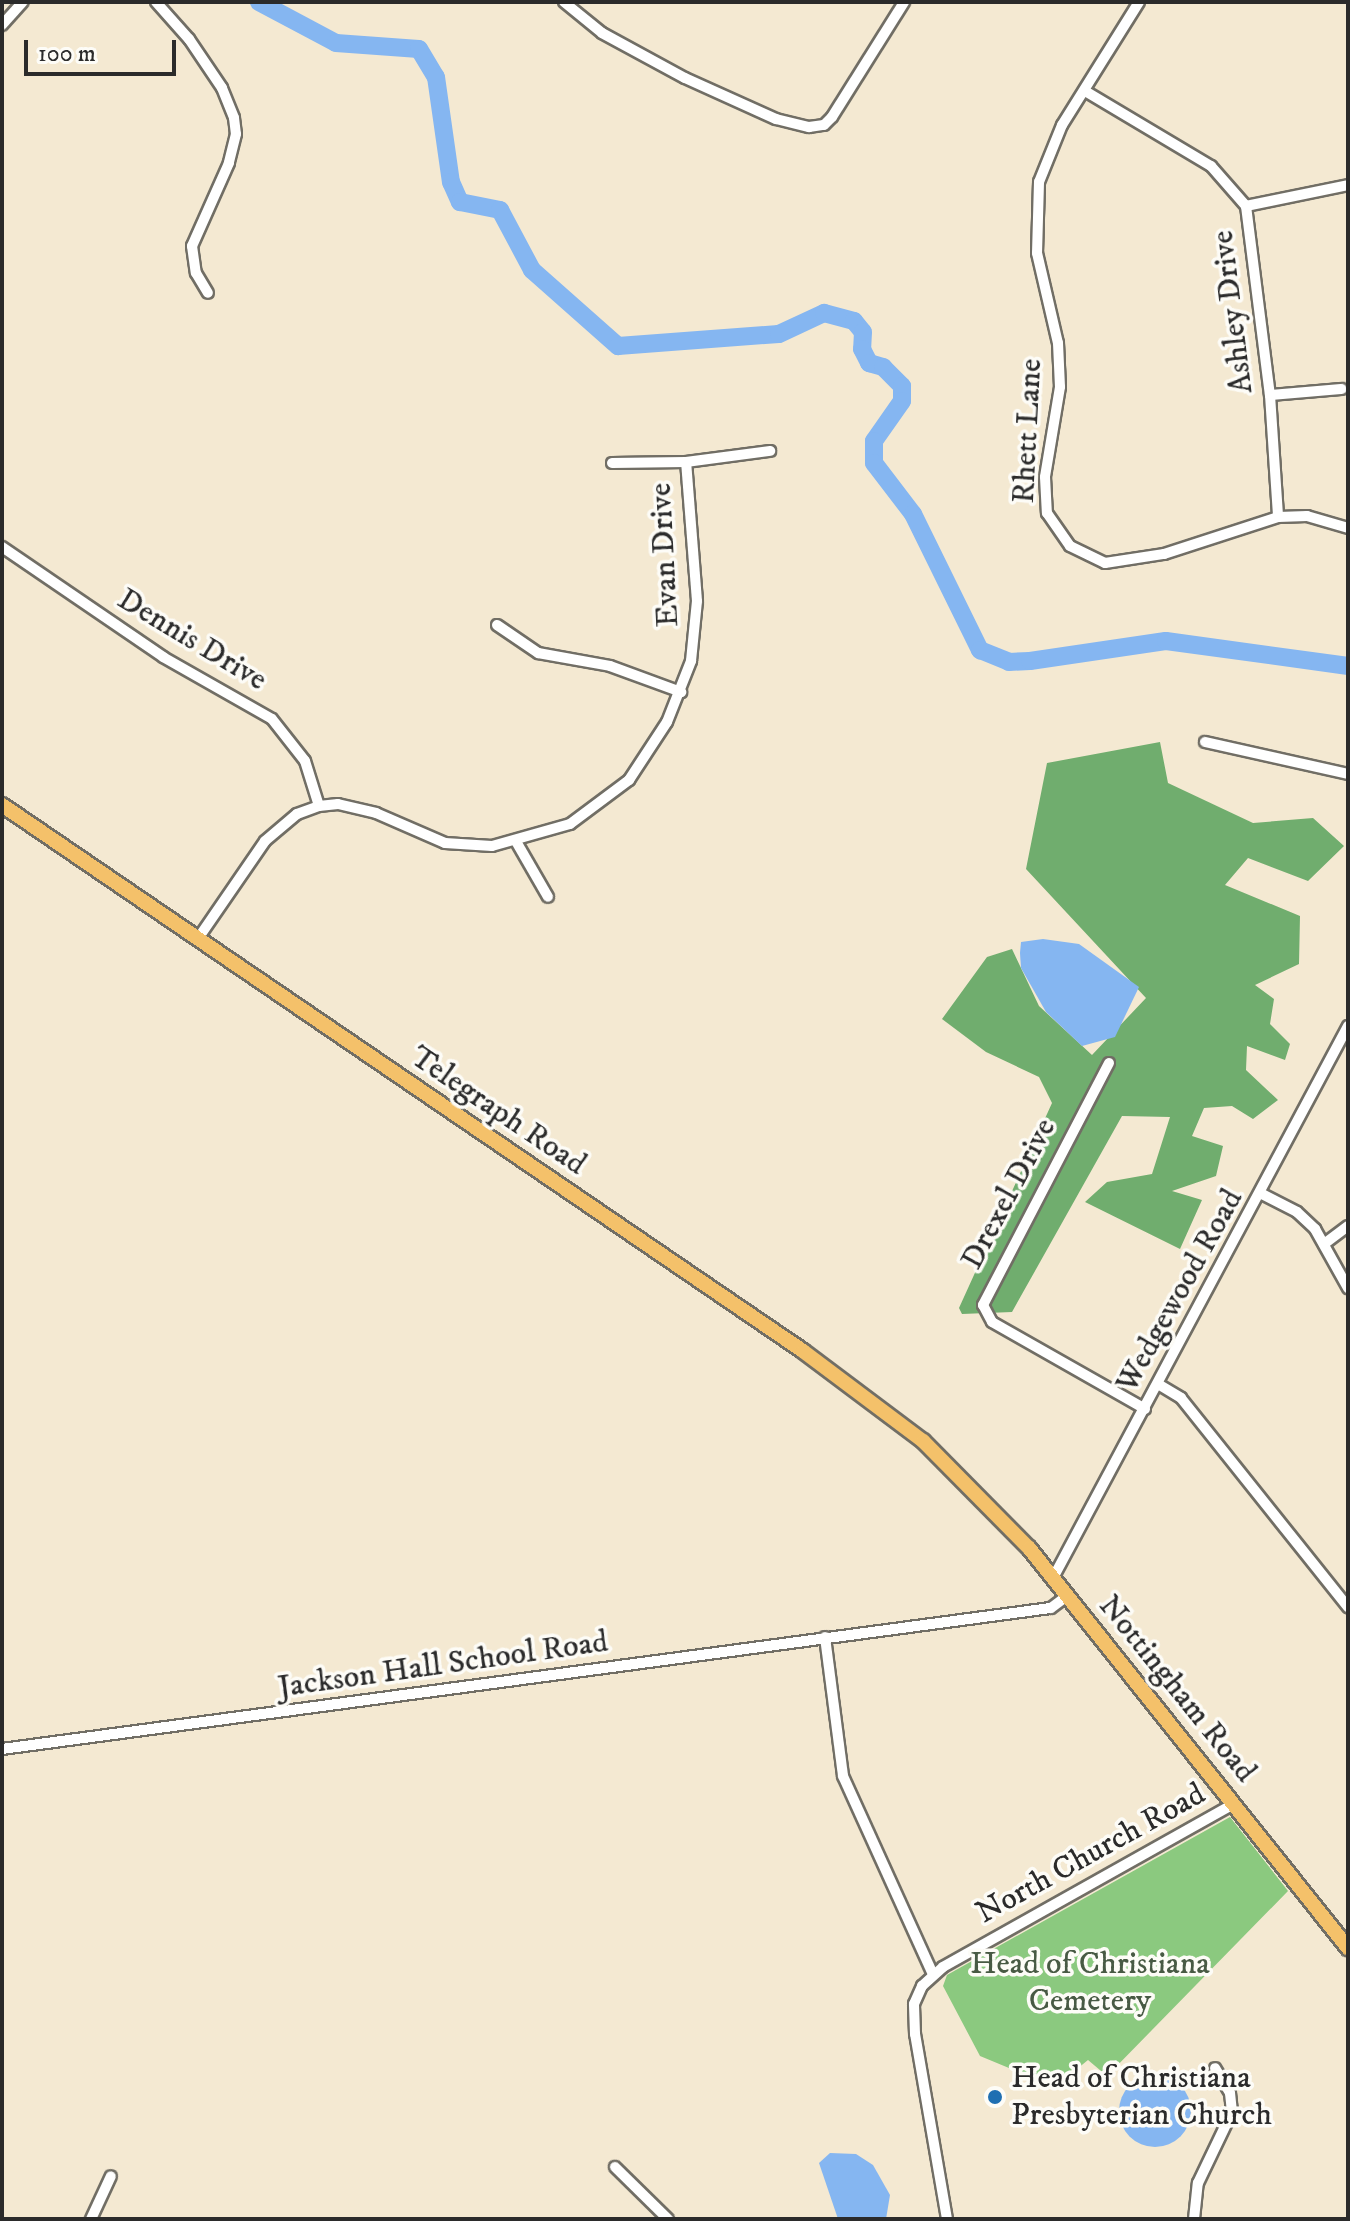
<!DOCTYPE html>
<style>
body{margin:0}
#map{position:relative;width:1350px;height:2221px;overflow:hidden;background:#f4e9d2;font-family:"IM FELL DW Pica",serif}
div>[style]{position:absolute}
.green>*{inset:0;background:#8bc97f}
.forest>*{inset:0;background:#70ad6e}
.water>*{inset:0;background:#85b6f1}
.round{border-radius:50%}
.river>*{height:18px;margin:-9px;padding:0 9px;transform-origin:9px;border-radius:9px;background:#85b6f1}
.roads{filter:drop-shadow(2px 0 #716e65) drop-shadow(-2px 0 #716e65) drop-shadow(0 2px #716e65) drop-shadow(0 -2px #716e65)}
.minor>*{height:10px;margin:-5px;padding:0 5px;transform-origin:5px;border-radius:5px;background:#fff}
.major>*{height:14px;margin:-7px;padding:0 7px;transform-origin:7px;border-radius:7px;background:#f4c16a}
.dots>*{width:22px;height:22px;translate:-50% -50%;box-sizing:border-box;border:4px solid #fdfcf7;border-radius:50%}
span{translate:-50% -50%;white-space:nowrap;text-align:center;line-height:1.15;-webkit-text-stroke:7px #fdfcf7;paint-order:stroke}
.street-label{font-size:32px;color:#2b2b2b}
.park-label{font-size:32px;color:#485a44}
.poi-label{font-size:32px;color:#2b2b2b}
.left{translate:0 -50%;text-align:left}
.frame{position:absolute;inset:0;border:4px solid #2b2b2b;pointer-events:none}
.scale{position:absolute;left:24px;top:40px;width:152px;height:36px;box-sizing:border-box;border:4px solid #2b2b2b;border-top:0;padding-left:10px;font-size:24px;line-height:28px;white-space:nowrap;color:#2b2b2b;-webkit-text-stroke:6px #fdfcf7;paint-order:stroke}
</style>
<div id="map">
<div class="green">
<div style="clip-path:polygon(1230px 1817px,1288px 1891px,1107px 2076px,1088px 2060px,1055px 2087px,980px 2056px,943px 1986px,947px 1975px)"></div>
</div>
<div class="forest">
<div style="clip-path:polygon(1160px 742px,1168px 783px,1253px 823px,1313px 818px,1344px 846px,1308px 881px,1248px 858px,1225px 885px,1300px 916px,1299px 964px,1255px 985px,1274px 999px,1270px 1024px,1290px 1044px,1285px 1060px,1247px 1046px,1246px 1070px,1278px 1100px,1253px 1119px,1232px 1106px,1204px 1108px,1192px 1136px,1223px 1146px,1216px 1176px,1172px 1191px,1202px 1200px,1180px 1249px,1085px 1202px,1107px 1182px,1152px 1174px,1170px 1117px,1122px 1116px,1012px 1312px,962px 1314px,959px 1308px,1052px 1103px,1039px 1077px,986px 1052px,942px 1019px,987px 957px,1012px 949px,1039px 1006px,1092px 1055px,1146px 998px,1026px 869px,1047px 763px)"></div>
</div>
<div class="water">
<div style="clip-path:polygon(1043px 939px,1079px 944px,1139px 987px,1115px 1037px,1082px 1046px,1046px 1012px,1021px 968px,1020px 953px,1021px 942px)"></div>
<div class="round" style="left:1119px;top:2075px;width:72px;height:72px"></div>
<div style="clip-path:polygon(830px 2153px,856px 2154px,873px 2165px,890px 2195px,886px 2219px,838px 2219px,819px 2163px)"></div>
</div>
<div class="river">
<div style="left:259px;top:2px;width:87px;rotate:28deg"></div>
<div style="left:336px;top:43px;width:83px;rotate:4.1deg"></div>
<div style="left:419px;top:49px;width:33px;rotate:59deg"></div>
<div style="left:436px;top:77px;width:106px;rotate:81.9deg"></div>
<div style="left:451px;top:182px;width:22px;rotate:66deg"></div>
<div style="left:460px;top:202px;width:41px;rotate:11.3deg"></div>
<div style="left:500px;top:210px;width:68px;rotate:61.9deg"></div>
<div style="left:532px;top:270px;width:115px;rotate:41.5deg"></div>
<div style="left:618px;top:346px;width:161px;rotate:-4.3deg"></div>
<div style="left:779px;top:334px;width:50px;rotate:-25deg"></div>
<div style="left:824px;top:313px;width:31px;rotate:15deg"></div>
<div style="left:854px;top:321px;width:14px;rotate:51deg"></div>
<div style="left:863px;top:332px;width:17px;rotate:93deg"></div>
<div style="left:862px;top:349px;width:16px;rotate:63deg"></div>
<div style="left:869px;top:363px;width:15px;rotate:16deg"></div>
<div style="left:883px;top:367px;width:27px;rotate:45deg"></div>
<div style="left:902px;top:386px;width:15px;rotate:90deg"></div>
<div style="left:902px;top:401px;width:49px;rotate:125deg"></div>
<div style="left:874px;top:441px;width:22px;rotate:90deg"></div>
<div style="left:874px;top:463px;width:64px;rotate:52.6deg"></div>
<div style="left:913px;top:514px;width:152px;rotate:63.8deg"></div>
<div style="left:980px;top:650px;width:31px;rotate:22deg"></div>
<div style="left:1009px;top:662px;width:21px;rotate:-3deg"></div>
<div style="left:1030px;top:661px;width:137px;rotate:-8.4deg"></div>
<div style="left:1166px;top:641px;width:184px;rotate:7.8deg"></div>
</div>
<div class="roads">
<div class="minor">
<div style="left:156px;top:2px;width:50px;rotate:48.3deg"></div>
<div style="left:189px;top:39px;width:59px;rotate:56deg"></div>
<div style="left:222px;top:88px;width:32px;rotate:68deg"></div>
<div style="left:234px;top:118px;width:16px;rotate:83deg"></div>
<div style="left:236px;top:134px;width:30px;rotate:104deg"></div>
<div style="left:229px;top:163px;width:91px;rotate:114deg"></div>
<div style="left:192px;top:246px;width:27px;rotate:82deg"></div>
<div style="left:196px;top:273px;width:23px;rotate:59deg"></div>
<div style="left:564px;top:2px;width:49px;rotate:39.2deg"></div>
<div style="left:602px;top:33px;width:94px;rotate:28.5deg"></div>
<div style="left:685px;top:78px;width:100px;rotate:24.3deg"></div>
<div style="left:776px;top:119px;width:34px;rotate:14deg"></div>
<div style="left:809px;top:127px;width:15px;rotate:-8deg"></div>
<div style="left:824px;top:125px;width:11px;rotate:-45deg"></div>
<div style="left:832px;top:117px;width:136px;rotate:-57.9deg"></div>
<div style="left:1139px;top:2px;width:145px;rotate:122deg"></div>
<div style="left:1062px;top:125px;width:61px;rotate:112deg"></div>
<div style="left:1039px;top:182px;width:71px;rotate:91.6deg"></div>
<div style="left:1037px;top:253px;width:92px;rotate:76.9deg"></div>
<div style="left:1058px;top:343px;width:44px;rotate:87.4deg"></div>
<div style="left:1060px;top:387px;width:91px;rotate:99.5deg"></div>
<div style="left:1045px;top:477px;width:36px;rotate:87deg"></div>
<div style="left:1047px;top:513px;width:40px;rotate:55.1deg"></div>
<div style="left:1070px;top:546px;width:39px;rotate:26deg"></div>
<div style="left:1105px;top:563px;width:60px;rotate:-8.7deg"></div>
<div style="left:1164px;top:554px;width:120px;rotate:-18deg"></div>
<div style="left:1278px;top:517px;width:29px;rotate:-2deg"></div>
<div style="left:1307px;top:516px;width:43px;rotate:16.3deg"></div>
<div style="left:2px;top:25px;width:31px;rotate:-48deg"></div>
<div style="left:1085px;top:91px;width:147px;rotate:30.8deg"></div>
<div style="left:1211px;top:166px;width:53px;rotate:48.8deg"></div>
<div style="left:1246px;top:206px;width:191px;rotate:82.8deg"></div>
<div style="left:1270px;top:395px;width:122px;rotate:86.2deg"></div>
<div style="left:1246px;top:206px;width:104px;rotate:-11.6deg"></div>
<div style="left:1270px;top:395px;width:72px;rotate:-4.8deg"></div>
<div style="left:612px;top:463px;width:74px;rotate:-0.8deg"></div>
<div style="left:686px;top:462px;width:85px;rotate:-7.5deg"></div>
<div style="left:2px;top:547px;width:195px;rotate:34.3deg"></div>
<div style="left:163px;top:657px;width:125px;rotate:29.6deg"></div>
<div style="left:272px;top:719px;width:53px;rotate:51.8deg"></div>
<div style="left:305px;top:761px;width:47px;rotate:72.7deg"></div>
<div style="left:497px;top:625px;width:50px;rotate:34.3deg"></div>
<div style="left:538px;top:653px;width:73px;rotate:10.2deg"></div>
<div style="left:610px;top:666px;width:76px;rotate:20.1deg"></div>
<div style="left:1205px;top:742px;width:147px;rotate:12.6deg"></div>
<div style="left:517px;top:843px;width:62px;rotate:60.1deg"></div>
<div style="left:197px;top:940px;width:120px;rotate:-55.5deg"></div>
<div style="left:265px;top:841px;width:42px;rotate:-40.2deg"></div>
<div style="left:297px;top:814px;width:23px;rotate:-20deg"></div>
<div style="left:319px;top:806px;width:19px;rotate:-6deg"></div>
<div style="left:338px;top:804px;width:39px;rotate:13deg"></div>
<div style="left:376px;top:813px;width:75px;rotate:23.5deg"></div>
<div style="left:445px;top:843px;width:47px;rotate:3.7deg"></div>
<div style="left:492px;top:846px;width:81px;rotate:-15.8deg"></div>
<div style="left:570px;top:824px;width:74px;rotate:-36.7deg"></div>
<div style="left:629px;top:780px;width:69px;rotate:-56.8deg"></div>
<div style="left:667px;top:722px;width:66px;rotate:-68.5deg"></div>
<div style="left:691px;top:661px;width:60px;rotate:-84.3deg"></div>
<div style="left:697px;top:601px;width:139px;rotate:-94.5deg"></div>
<div style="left:1109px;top:1063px;width:273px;rotate:117.5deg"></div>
<div style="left:983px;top:1305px;width:19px;rotate:62deg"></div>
<div style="left:992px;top:1322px;width:176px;rotate:29.6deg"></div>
<div style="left:1262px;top:1194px;width:39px;rotate:27deg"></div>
<div style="left:1297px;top:1212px;width:25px;rotate:43deg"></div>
<div style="left:1315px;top:1229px;width:68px;rotate:60.8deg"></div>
<div style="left:1324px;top:1244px;width:30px;rotate:-37deg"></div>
<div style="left:1158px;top:1384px;width:27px;rotate:31deg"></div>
<div style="left:1181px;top:1398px;width:268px;rotate:51.4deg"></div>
<div style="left:1053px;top:1578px;width:626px;rotate:-61.88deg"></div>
<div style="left:825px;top:1637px;width:140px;rotate:82.6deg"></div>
<div style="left:843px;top:1776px;width:217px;rotate:65.6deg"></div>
<div style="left:2px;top:1749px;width:1058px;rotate:-7.66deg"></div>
<div style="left:1051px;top:1608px;width:20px;rotate:-37deg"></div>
<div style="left:615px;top:2167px;width:74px;rotate:44.5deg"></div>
<div style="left:91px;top:2219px;width:47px;rotate:-65.1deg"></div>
<div style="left:947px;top:2219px;width:188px;rotate:-99.8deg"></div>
<div style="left:915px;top:2034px;width:30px;rotate:-92deg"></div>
<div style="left:914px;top:2004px;width:20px;rotate:-66deg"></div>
<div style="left:922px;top:1986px;width:28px;rotate:-42deg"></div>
<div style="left:943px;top:1967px;width:333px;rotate:-29.3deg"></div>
<div style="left:1194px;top:2219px;width:36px;rotate:-84deg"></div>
<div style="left:1198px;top:2183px;width:79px;rotate:-64.4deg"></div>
<div style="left:1232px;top:2112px;width:19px;rotate:-96deg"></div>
<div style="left:1230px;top:2093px;width:29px;rotate:-121deg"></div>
</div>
<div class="major">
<div style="left:2px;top:805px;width:969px;rotate:34.28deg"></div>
<div style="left:803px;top:1351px;width:150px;rotate:36.9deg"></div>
<div style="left:923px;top:1441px;width:151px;rotate:45.3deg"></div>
<div style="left:1029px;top:1548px;width:512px;rotate:51.43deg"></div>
</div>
</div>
<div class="dots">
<div style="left:995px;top:2097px;background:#1f6fb2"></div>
</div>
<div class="street-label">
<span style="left:1233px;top:312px;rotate:-97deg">Ashley Drive</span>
<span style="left:1028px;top:431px;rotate:-87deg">Rhett Lane</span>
<span style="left:665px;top:555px;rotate:-93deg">Evan Drive</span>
<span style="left:192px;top:640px;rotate:31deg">Dennis Drive</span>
<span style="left:498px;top:1111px;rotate:34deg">Telegraph Road</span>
<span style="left:1009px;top:1194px;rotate:-62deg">Drexel Drive</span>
<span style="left:1180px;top:1291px;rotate:-61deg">Wedgewood Road</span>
<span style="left:443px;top:1665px;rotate:-8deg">Jackson Hall School Road</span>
<span style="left:1177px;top:1689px;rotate:51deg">Nottingham Road</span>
<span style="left:1091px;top:1854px;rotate:-29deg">North Church Road</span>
</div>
<div class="park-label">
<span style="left:1090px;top:1983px">Head of Christiana<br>Cemetery</span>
</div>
<div class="poi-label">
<span class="left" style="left:1011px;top:2097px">Head of Christiana<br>Presbyterian Church</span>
</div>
<div class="frame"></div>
<div class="scale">100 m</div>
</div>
